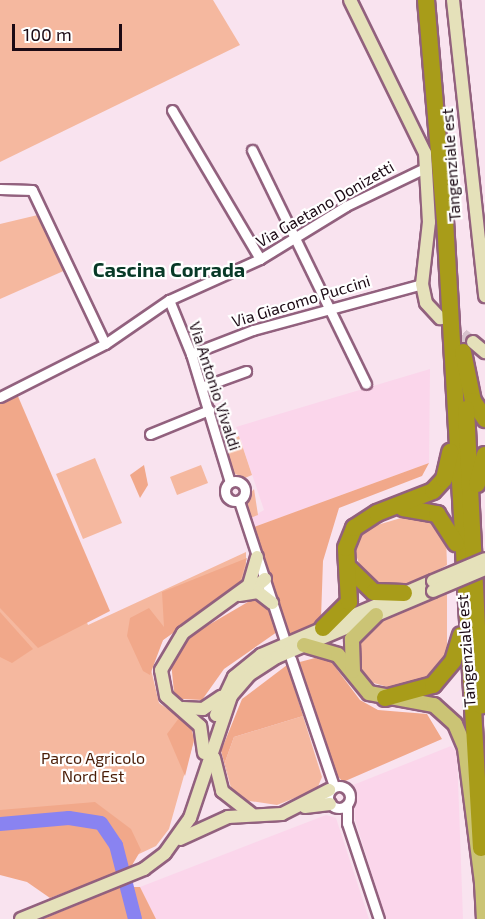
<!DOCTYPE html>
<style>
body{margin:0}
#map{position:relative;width:485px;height:919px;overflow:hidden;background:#f9e3ef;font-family:"Exo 2",sans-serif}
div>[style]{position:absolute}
.built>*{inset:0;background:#fbd6eb}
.green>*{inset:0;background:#f5b89f}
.forest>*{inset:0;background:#f1a88a}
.river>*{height:14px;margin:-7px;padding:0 7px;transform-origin:7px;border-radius:7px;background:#8983f1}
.secondary-tunnel>*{height:12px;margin-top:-6px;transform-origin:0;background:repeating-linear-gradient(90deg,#d8c2ce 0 12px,transparent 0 18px)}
.roads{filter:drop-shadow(2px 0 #92617e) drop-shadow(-2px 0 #92617e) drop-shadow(0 2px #92617e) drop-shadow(0 -2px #92617e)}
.street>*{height:9px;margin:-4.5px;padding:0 4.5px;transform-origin:4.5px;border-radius:4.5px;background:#fff}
.street>.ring{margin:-4.5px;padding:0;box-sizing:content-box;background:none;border:9px solid #fff;border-radius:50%}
.secondary>*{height:12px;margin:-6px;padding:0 6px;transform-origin:6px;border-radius:6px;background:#e5e1ba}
.primary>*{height:14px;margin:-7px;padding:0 7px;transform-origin:7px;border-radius:7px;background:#cbc475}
.highway>*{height:16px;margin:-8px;padding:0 8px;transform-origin:8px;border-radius:8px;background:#a89c19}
.bridges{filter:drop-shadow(2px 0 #92617e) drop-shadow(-2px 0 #92617e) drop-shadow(0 2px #92617e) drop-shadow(0 -2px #92617e)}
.secondary-bridge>*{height:12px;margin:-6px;padding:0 6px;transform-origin:6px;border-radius:6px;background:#e5e1ba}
span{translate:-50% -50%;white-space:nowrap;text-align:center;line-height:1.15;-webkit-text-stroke:4.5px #fff;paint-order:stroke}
.street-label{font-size:16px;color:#1b0914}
.park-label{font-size:16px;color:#491c06}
.quarter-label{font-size:20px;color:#083927;font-weight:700}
.scale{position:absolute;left:12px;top:24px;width:110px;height:27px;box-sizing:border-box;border:3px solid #1b0914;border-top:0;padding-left:8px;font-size:18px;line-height:21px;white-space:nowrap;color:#1b0914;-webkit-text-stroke:4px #fff;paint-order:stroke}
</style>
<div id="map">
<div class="built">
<div style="clip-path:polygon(430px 369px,429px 463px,251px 528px,248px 519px,264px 510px,236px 427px)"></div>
<div style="clip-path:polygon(451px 746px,457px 752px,463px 919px,386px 919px,355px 820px,353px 785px)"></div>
<div style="clip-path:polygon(326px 815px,336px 818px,369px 919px,156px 919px,140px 887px)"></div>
</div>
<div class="green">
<div style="clip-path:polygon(0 0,213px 0,240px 45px,0 162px)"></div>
<div style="clip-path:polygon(42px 214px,68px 269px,0 299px,0 224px)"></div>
<div style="clip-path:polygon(0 404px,88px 625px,246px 552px,246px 577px,239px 586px,163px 640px,150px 665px,159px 703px,190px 724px,194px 740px,169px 829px,156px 846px,124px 861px,125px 884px,141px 919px,83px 919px,73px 886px,0 867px)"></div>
<div style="clip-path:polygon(239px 436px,252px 475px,245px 478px,233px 473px,224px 445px)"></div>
<div style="clip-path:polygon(95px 458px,122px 523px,83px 539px,56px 474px)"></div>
<div style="clip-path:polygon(201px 465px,208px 483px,177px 495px,170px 477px)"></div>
<div style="clip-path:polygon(254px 489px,258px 515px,248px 519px,243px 502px)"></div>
<div style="clip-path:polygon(411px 515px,432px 521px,446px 536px,447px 565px,415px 583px,387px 589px,363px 575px,353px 546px,364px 529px)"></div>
<div style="clip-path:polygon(447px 594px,447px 653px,436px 669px,423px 683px,401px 691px,367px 681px,353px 652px,368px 624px)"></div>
<div style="clip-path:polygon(303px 716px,322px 777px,317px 789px,277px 805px,243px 800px,231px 788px,225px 762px,234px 737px)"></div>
</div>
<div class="forest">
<div style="clip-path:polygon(17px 394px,110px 611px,38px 648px,0 608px,0 402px)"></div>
<div style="clip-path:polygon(429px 463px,422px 476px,339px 508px,323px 561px,321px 618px,317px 627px,288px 635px,251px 528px)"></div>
<div style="clip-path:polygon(144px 465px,148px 485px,140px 498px,130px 475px)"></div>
<div style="clip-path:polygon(247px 558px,239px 586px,163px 640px,150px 675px,143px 671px,127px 636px,130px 618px,149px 608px,164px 627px,162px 592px)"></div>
<div style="clip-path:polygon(253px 599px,268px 604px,277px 632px,224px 669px,202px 700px,182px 699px,174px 692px,171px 662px,188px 637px)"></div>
<div style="clip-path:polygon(0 612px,33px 649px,12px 663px,0 657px)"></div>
<div style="clip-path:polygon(315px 658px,330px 660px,360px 700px,378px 710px,427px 714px,442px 739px,343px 782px,334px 772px,296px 663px)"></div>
<div style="clip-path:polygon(287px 665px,303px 716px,234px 737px,225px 762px,231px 788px,221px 751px,242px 699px)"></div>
<div style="clip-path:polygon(179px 718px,191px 726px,194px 740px,185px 776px,167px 734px)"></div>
<div style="clip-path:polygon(95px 802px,131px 829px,141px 850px,131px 867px,50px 898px,27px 882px,0 875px,0 810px)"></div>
<div style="clip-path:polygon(121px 887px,140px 887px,156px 919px,43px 919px)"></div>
</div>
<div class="river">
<div style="left:0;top:824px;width:69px;rotate:-5deg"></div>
<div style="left:69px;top:818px;width:32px;rotate:9deg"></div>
<div style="left:101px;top:823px;width:27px;rotate:56deg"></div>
<div style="left:116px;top:845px;width:76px;rotate:75.6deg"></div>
</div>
<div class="secondary-tunnel">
<div style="left:448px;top:324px;width:31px;rotate:36deg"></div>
</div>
<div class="roads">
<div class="street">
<div style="left:172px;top:110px;width:173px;rotate:59.4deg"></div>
<div style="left:252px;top:150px;width:260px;rotate:64deg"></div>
<div style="left:0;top:189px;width:32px;rotate:2deg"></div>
<div style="left:32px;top:190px;width:170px;rotate:64.6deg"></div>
<div style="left:169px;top:300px;width:58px;rotate:67.8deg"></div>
<div style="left:191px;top:354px;width:134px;rotate:73.1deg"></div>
<div style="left:191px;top:354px;width:66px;rotate:-21.2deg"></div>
<div style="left:253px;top:330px;width:175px;rotate:-15.2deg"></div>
<div style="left:202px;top:387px;width:47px;rotate:-20deg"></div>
<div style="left:0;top:397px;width:118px;rotate:-26.8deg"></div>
<div style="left:105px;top:344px;width:78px;rotate:-34.5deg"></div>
<div style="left:169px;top:300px;width:100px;rotate:-24.3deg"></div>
<div style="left:260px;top:259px;width:101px;rotate:-31.6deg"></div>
<div style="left:346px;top:206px;width:85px;rotate:-25.7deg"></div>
<div style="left:150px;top:434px;width:64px;rotate:-22.1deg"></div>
<div class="ring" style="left:225px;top:481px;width:11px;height:11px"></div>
<div style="left:239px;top:501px;width:144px;rotate:71.8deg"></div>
<div style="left:291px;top:659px;width:134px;rotate:71.3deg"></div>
<div class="ring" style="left:328px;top:786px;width:13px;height:13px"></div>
<div style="left:347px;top:805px;width:18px;rotate:90deg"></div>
<div style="left:347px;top:823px;width:101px;rotate:71.6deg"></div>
</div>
<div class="secondary">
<div style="left:350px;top:0;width:170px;rotate:63.9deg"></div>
<div style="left:425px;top:153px;width:69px;rotate:86.7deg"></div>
<div style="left:429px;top:222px;width:62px;rotate:96.4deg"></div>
<div style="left:422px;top:284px;width:19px;rotate:78deg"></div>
<div style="left:426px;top:303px;width:21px;rotate:47deg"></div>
<div style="left:453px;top:0;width:298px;rotate:83.8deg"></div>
<div style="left:473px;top:342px;width:16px;rotate:40deg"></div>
<div style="left:250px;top:592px;width:20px;rotate:-41deg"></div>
<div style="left:239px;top:595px;width:19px;rotate:-9deg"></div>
<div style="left:258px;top:592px;width:18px;rotate:38deg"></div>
<div style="left:183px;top:708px;width:20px;rotate:3deg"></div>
<div style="left:203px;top:709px;width:22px;rotate:-34deg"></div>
<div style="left:216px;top:715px;width:42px;rotate:-64.7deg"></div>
<div style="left:234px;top:677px;width:35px;rotate:-39deg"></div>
<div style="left:261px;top:655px;width:187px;rotate:-23.3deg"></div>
<div style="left:204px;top:753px;width:27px;rotate:-98deg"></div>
<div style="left:200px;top:726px;width:45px;rotate:-138.6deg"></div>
<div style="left:166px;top:696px;width:26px;rotate:-101deg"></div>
<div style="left:161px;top:670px;width:43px;rotate:-59.3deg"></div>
<div style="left:183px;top:633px;width:82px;rotate:-36deg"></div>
<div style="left:249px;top:585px;width:29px;rotate:-74deg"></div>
<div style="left:214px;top:758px;width:34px;rotate:76deg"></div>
<div style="left:222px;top:791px;width:37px;rotate:38deg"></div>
<div style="left:305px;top:807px;width:25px;rotate:-7deg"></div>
<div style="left:180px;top:839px;width:53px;rotate:-24.6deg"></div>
<div style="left:228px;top:817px;width:54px;rotate:-3.2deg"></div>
<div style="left:282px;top:814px;width:53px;rotate:-27.1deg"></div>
<div style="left:21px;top:919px;width:133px;rotate:-22.1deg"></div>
<div style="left:144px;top:869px;width:26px;rotate:-37deg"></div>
<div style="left:165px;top:853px;width:43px;rotate:-54.5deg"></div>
<div style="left:190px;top:818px;width:129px;rotate:-71.4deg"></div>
<div style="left:231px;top:696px;width:28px;rotate:-49deg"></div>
<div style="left:249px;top:675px;width:33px;rotate:-33deg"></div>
<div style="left:277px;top:657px;width:169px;rotate:-22.9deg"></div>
</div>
<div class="primary">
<div style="left:304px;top:645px;width:35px;rotate:16deg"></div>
<div style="left:338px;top:655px;width:49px;rotate:50.8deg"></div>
<div style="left:369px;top:693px;width:66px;rotate:10.5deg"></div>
<div style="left:434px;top:705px;width:28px;rotate:42deg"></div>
<div style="left:455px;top:724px;width:26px;rotate:67deg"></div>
<div style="left:465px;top:748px;width:144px;rotate:82.8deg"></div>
<div style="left:353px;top:671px;width:32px;rotate:-92deg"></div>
<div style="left:352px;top:639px;width:34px;rotate:-45deg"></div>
<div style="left:482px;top:882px;width:37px;rotate:87deg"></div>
</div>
<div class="highway">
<div style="left:426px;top:0;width:221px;rotate:85.1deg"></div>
<div style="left:445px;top:220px;width:629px;rotate:86.72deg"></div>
<div style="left:463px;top:352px;width:50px;rotate:78.5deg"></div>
<div style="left:473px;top:401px;width:22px;rotate:56deg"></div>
<div style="left:466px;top:409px;width:297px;rotate:87.1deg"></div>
<div style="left:477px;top:484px;width:30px;rotate:-75deg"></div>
<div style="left:403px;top:508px;width:35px;rotate:10deg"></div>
<div style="left:437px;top:514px;width:35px;rotate:57deg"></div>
<div style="left:350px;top:569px;width:33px;rotate:44deg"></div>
<div style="left:374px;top:592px;width:30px;rotate:2deg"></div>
<div style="left:323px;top:628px;width:37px;rotate:-45deg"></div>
<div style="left:349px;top:602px;width:54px;rotate:-93.2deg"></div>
<div style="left:346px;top:548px;width:22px;rotate:-68deg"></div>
<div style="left:354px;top:528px;width:27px;rotate:-33deg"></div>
<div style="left:377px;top:513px;width:60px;rotate:-21.4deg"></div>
<div style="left:433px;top:491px;width:16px;rotate:-47deg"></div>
<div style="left:444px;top:479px;width:28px;rotate:-77deg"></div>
<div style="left:385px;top:698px;width:50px;rotate:-15.2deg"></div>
<div style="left:433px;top:685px;width:31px;rotate:-50deg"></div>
<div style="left:453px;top:661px;width:27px;rotate:-73deg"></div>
</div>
</div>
<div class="bridges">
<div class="secondary-bridge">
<div style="left:433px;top:581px;width:56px;rotate:-22.9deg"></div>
<div style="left:433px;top:591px;width:56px;rotate:-22.9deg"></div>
</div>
</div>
<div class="street-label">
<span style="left:451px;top:165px;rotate:-94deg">Tangenziale est</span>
<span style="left:325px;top:204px;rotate:-30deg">Via Gaetano Donizetti</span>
<span style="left:301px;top:301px;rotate:-17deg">Via Giacomo Puccini</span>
<span style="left:215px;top:386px;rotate:72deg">Via Antonio Vivaldi</span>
<span style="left:466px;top:651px;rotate:-94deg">Tangenziale est</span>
</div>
<div class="park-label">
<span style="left:93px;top:767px">Parco Agricolo<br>Nord Est</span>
</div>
<div class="quarter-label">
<span style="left:169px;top:269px">Cascina Corrada</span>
</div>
<div class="scale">100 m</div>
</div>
